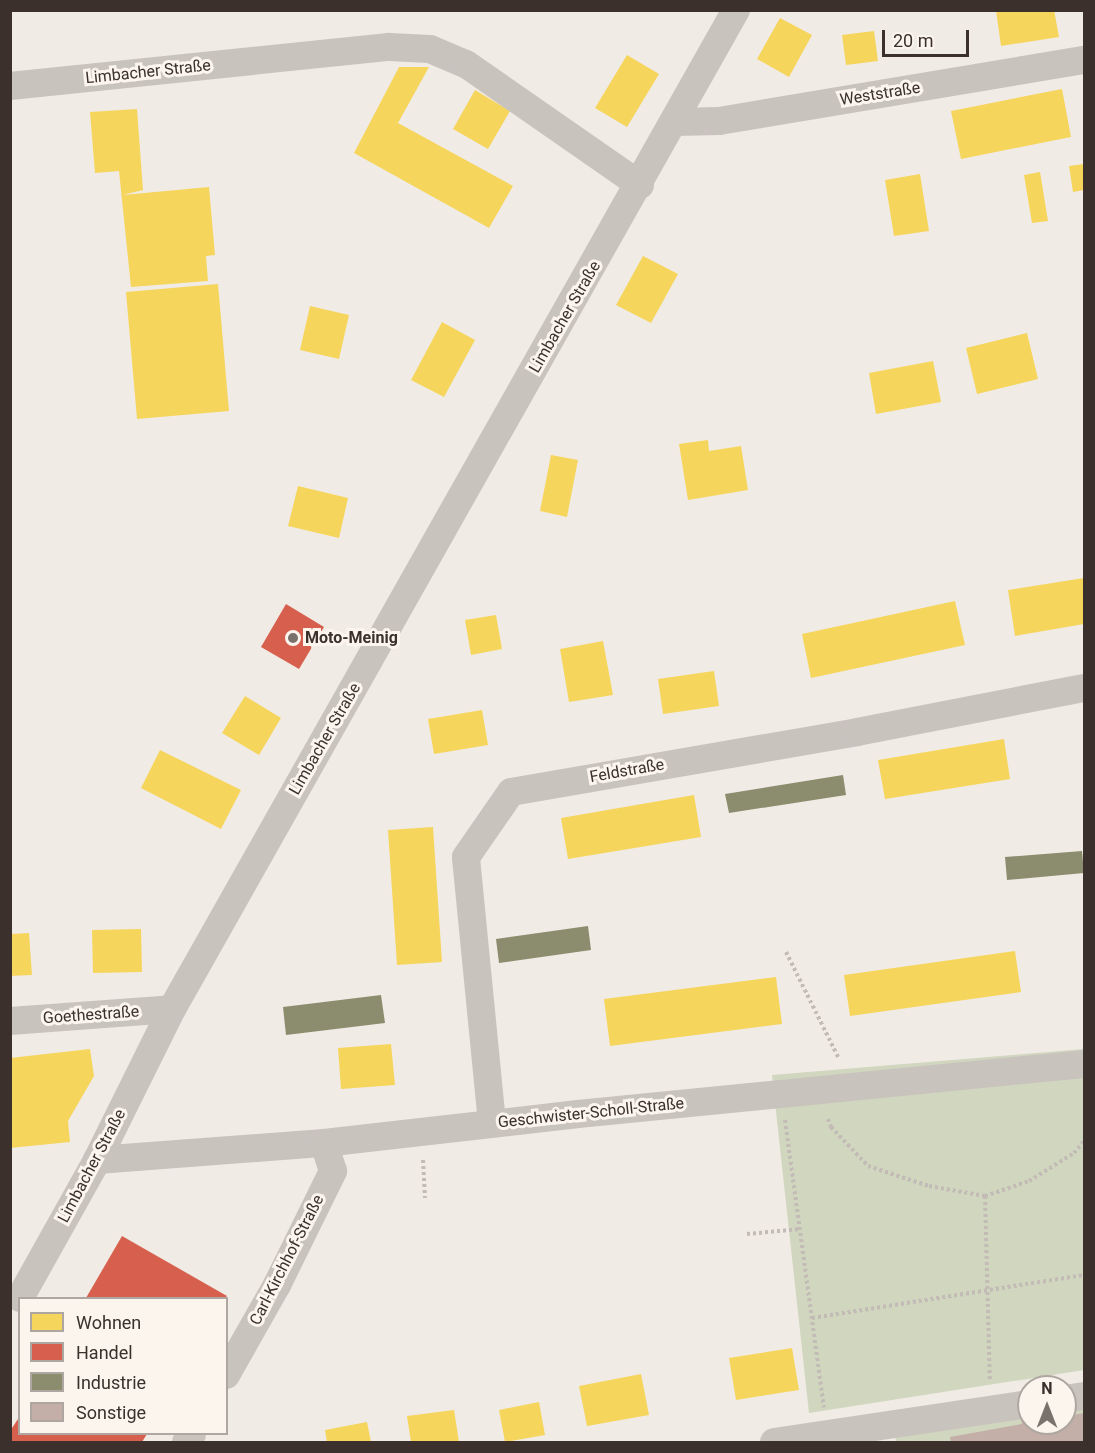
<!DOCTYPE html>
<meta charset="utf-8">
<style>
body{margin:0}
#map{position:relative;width:1095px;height:1453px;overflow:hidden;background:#f0ebe5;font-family:Roboto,sans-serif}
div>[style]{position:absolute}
.green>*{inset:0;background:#d1d6bf}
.homes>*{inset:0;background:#f6d55c}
.shops>*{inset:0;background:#d6604d}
.industry>*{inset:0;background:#8c8c6e}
.building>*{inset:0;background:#c3afa7}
.path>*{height:4px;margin-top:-2px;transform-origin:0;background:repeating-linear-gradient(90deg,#c2bbb6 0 3px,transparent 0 6px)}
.street>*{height:28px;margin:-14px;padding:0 14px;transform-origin:14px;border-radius:14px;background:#c9c3be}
.dots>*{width:16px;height:16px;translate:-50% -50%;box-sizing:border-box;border:3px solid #fbf5ee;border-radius:50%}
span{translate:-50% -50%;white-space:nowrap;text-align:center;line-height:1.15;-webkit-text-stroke:6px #fbf5ee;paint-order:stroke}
.street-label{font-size:16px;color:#3b302b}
.poi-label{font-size:16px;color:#3b302b;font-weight:700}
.left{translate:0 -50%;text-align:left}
.frame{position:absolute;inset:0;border:12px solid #3b302b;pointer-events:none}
.legend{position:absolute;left:18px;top:1297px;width:210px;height:138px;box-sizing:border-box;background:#fbf5ee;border:2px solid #aea6a0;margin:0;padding:8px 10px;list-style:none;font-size:18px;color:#3b302b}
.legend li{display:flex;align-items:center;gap:12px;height:30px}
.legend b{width:30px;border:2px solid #aea6a0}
.north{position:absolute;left:1017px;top:1375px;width:60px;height:60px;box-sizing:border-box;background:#fbf5ee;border:2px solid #aea6a0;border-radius:50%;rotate:0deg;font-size:16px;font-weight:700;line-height:24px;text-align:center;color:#3b302b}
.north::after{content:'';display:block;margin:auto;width:21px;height:27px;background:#7a716c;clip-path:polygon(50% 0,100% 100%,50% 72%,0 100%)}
.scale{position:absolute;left:882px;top:30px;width:87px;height:27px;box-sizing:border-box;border:3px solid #3b302b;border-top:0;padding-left:8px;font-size:18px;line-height:21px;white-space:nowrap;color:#3b302b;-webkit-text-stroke:4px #fbf5ee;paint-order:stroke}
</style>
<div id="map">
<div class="green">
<div style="clip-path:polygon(1084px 1049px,1084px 1370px,809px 1413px,772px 1075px)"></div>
<div style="clip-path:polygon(1084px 1402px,1084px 1442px,896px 1442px,895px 1434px,1029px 1411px,1029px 1423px,1065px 1423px,1065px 1405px)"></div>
</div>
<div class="homes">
<div style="clip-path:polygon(996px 10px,1054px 10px,1059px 37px,1001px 46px)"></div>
<div style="clip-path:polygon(780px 18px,812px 35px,789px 77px,757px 59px)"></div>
<div style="clip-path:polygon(874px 31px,878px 61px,846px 65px,842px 35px)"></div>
<div style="clip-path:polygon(627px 55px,659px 74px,627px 127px,595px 108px)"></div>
<div style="clip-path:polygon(399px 67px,429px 67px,398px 123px,513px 186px,489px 228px,354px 153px)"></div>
<div style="clip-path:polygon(1062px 89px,1071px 137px,961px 159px,951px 111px)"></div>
<div style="clip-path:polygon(475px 90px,510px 111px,488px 149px,453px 129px)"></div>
<div style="clip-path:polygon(137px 109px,143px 190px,123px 195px,209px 187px,215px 255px,206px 256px,208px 281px,131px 287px,119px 171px,95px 173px,90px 112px)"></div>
<div style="clip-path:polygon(1084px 164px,1084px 190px,1073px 192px,1069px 166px)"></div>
<div style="clip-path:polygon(1040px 172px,1048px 221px,1032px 223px,1024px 175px)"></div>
<div style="clip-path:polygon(920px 174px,929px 231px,894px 236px,885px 180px)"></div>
<div style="clip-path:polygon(643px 256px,678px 274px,651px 323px,616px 305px)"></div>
<div style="clip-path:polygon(218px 284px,229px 411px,137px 419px,126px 292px)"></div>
<div style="clip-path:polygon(310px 306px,349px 315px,339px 359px,300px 350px)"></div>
<div style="clip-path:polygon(442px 322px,475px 340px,444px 397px,411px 380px)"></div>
<div style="clip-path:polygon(1027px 333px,1038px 379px,977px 394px,966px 348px)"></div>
<div style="clip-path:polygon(933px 361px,941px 402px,876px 414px,869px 373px)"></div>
<div style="clip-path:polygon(708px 440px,709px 451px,741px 446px,748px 490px,688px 500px,679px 444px)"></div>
<div style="clip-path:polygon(551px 455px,578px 460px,567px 517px,540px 511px)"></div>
<div style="clip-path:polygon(298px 486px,348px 498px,339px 538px,288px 526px)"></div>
<div style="clip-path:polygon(1084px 578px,1084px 624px,1015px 636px,1008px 590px)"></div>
<div style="clip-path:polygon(955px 601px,965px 645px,811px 678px,802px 634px)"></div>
<div style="clip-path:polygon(496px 615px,502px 649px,471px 655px,465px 620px)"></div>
<div style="clip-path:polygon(603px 641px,613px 695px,569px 702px,560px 649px)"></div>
<div style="clip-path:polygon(714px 671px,719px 706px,663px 714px,658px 679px)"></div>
<div style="clip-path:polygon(245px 696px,281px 718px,259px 755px,222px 733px)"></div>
<div style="clip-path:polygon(482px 710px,488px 745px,434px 754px,428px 719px)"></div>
<div style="clip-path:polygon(1004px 739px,1010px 779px,885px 799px,878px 760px)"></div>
<div style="clip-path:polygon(160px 750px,241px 790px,221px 829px,141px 788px)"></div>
<div style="clip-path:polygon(694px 795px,701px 837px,568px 859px,561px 818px)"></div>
<div style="clip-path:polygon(433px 827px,442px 962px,397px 965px,388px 830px)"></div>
<div style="clip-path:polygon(141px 929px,142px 972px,93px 973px,92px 930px)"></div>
<div style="clip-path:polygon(29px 933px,32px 975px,10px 976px,10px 934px)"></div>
<div style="clip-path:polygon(1015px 951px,1021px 992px,850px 1016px,844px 975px)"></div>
<div style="clip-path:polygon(776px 977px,782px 1024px,610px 1046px,604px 999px)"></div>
<div style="clip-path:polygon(391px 1044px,395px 1085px,341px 1089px,338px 1048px)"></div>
<div style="clip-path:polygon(90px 1049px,94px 1076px,68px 1121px,70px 1142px,10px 1148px,10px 1058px)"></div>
<div style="clip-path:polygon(792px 1348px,799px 1390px,736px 1400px,729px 1358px)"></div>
<div style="clip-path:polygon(641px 1374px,649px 1415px,587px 1426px,579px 1386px)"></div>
<div style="clip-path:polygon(539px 1402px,545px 1435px,505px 1442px,499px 1410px)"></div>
<div style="clip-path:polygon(454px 1410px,459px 1442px,411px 1442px,407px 1416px)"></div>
<div style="clip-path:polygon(367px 1422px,371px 1442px,327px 1442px,325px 1430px)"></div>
</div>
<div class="shops">
<div style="clip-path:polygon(286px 604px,324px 627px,299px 669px,261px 647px)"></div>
<div style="clip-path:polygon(122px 1236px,227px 1296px,225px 1298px,86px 1298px)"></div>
<div style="clip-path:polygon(20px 1416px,20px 1434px,147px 1434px,142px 1442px,10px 1442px,10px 1431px)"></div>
</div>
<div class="industry">
<div style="clip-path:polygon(843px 775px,846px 795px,729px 813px,725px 794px)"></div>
<div style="clip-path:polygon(1082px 851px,1084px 873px,1007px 880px,1005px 857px)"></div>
<div style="clip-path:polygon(588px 926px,591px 950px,499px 963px,496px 939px)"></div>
<div style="clip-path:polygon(381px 995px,385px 1023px,286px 1035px,283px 1007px)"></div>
</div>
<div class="building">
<div style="clip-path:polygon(1029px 1413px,1029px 1423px,1065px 1423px,1065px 1416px,1084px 1413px,1084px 1442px,951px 1442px,950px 1437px,1022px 1424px,1021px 1415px)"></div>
</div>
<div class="path">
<div style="left:786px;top:952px;width:119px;rotate:63.6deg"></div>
<div style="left:828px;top:1119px;width:9px;rotate:69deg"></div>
<div style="left:831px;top:1127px;width:54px;rotate:46.5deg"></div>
<div style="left:868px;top:1166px;width:64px;rotate:18.2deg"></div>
<div style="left:929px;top:1186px;width:57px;rotate:10.1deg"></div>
<div style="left:985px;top:1196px;width:46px;rotate:-18.8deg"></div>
<div style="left:1029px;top:1181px;width:53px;rotate:-31.9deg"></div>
<div style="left:1074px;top:1153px;width:16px;rotate:-50deg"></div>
<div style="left:785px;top:1120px;width:290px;rotate:82.3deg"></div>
<div style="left:423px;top:1160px;width:38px;rotate:87deg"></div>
<div style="left:985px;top:1196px;width:186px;rotate:88.5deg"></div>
<div style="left:747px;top:1234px;width:54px;rotate:-5.3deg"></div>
<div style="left:812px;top:1318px;width:275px;rotate:-9deg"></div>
</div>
<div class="street">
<div style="left:10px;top:86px;width:381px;rotate:-5.9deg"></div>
<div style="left:389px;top:47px;width:41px;rotate:2.8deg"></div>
<div style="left:430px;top:49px;width:39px;rotate:23deg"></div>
<div style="left:466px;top:64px;width:212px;rotate:34.8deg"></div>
<div style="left:675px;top:122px;width:44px;rotate:-1.3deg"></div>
<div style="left:719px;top:121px;width:370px;rotate:-9.5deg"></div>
<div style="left:10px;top:1021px;width:162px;rotate:-4.2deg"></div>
<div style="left:492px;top:1123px;width:267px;rotate:-95.6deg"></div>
<div style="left:466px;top:857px;width:79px;rotate:-55.3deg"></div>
<div style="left:511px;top:792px;width:351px;rotate:-9.8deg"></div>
<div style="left:857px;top:732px;width:231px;rotate:-11deg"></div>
<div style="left:97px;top:1160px;width:228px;rotate:-4.3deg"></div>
<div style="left:324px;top:1143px;width:256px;rotate:-6.5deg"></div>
<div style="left:578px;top:1114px;width:508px;rotate:-5.64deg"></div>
<div style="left:20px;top:1298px;width:158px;rotate:-60.8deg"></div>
<div style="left:97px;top:1160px;width:169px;rotate:-63.6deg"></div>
<div style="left:172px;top:1009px;width:1147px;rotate:-60.55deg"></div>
<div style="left:226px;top:1375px;width:103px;rotate:-60.5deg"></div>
<div style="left:277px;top:1285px;width:127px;rotate:-63.8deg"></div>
<div style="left:333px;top:1171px;width:29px;rotate:-108deg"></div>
<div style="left:1065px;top:1399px;width:19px;rotate:-9deg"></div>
<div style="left:186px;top:1442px;width:10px;rotate:-53deg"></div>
<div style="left:774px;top:1442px;width:258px;rotate:-8.5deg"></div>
</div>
<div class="dots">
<div style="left:293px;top:638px;background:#7a716c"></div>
</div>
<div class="street-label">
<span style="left:148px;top:72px;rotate:-6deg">Limbacher Straße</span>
<span style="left:880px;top:94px;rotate:-9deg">Weststraße</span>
<span style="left:565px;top:317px;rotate:-60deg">Limbacher Straße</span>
<span style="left:325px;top:739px;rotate:-60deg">Limbacher Straße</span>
<span style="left:627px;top:771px;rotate:-10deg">Feldstraße</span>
<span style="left:91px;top:1015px;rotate:-4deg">Goethestraße</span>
<span style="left:591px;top:1113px;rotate:-6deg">Geschwister-Scholl-Straße</span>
<span style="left:92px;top:1166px;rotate:-62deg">Limbacher Straße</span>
<span style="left:287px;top:1260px;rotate:-63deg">Carl-Kirchhof-Straße</span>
</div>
<div class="poi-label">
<span class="left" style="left:305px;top:638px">Moto-Meinig</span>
</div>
<div class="frame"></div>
<ul class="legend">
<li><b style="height:16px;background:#f6d55c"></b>Wohnen</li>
<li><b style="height:16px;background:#d6604d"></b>Handel</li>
<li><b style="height:16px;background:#8c8c6e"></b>Industrie</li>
<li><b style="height:16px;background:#c3afa7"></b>Sonstige</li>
</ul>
<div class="north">N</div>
<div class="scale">20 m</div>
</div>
